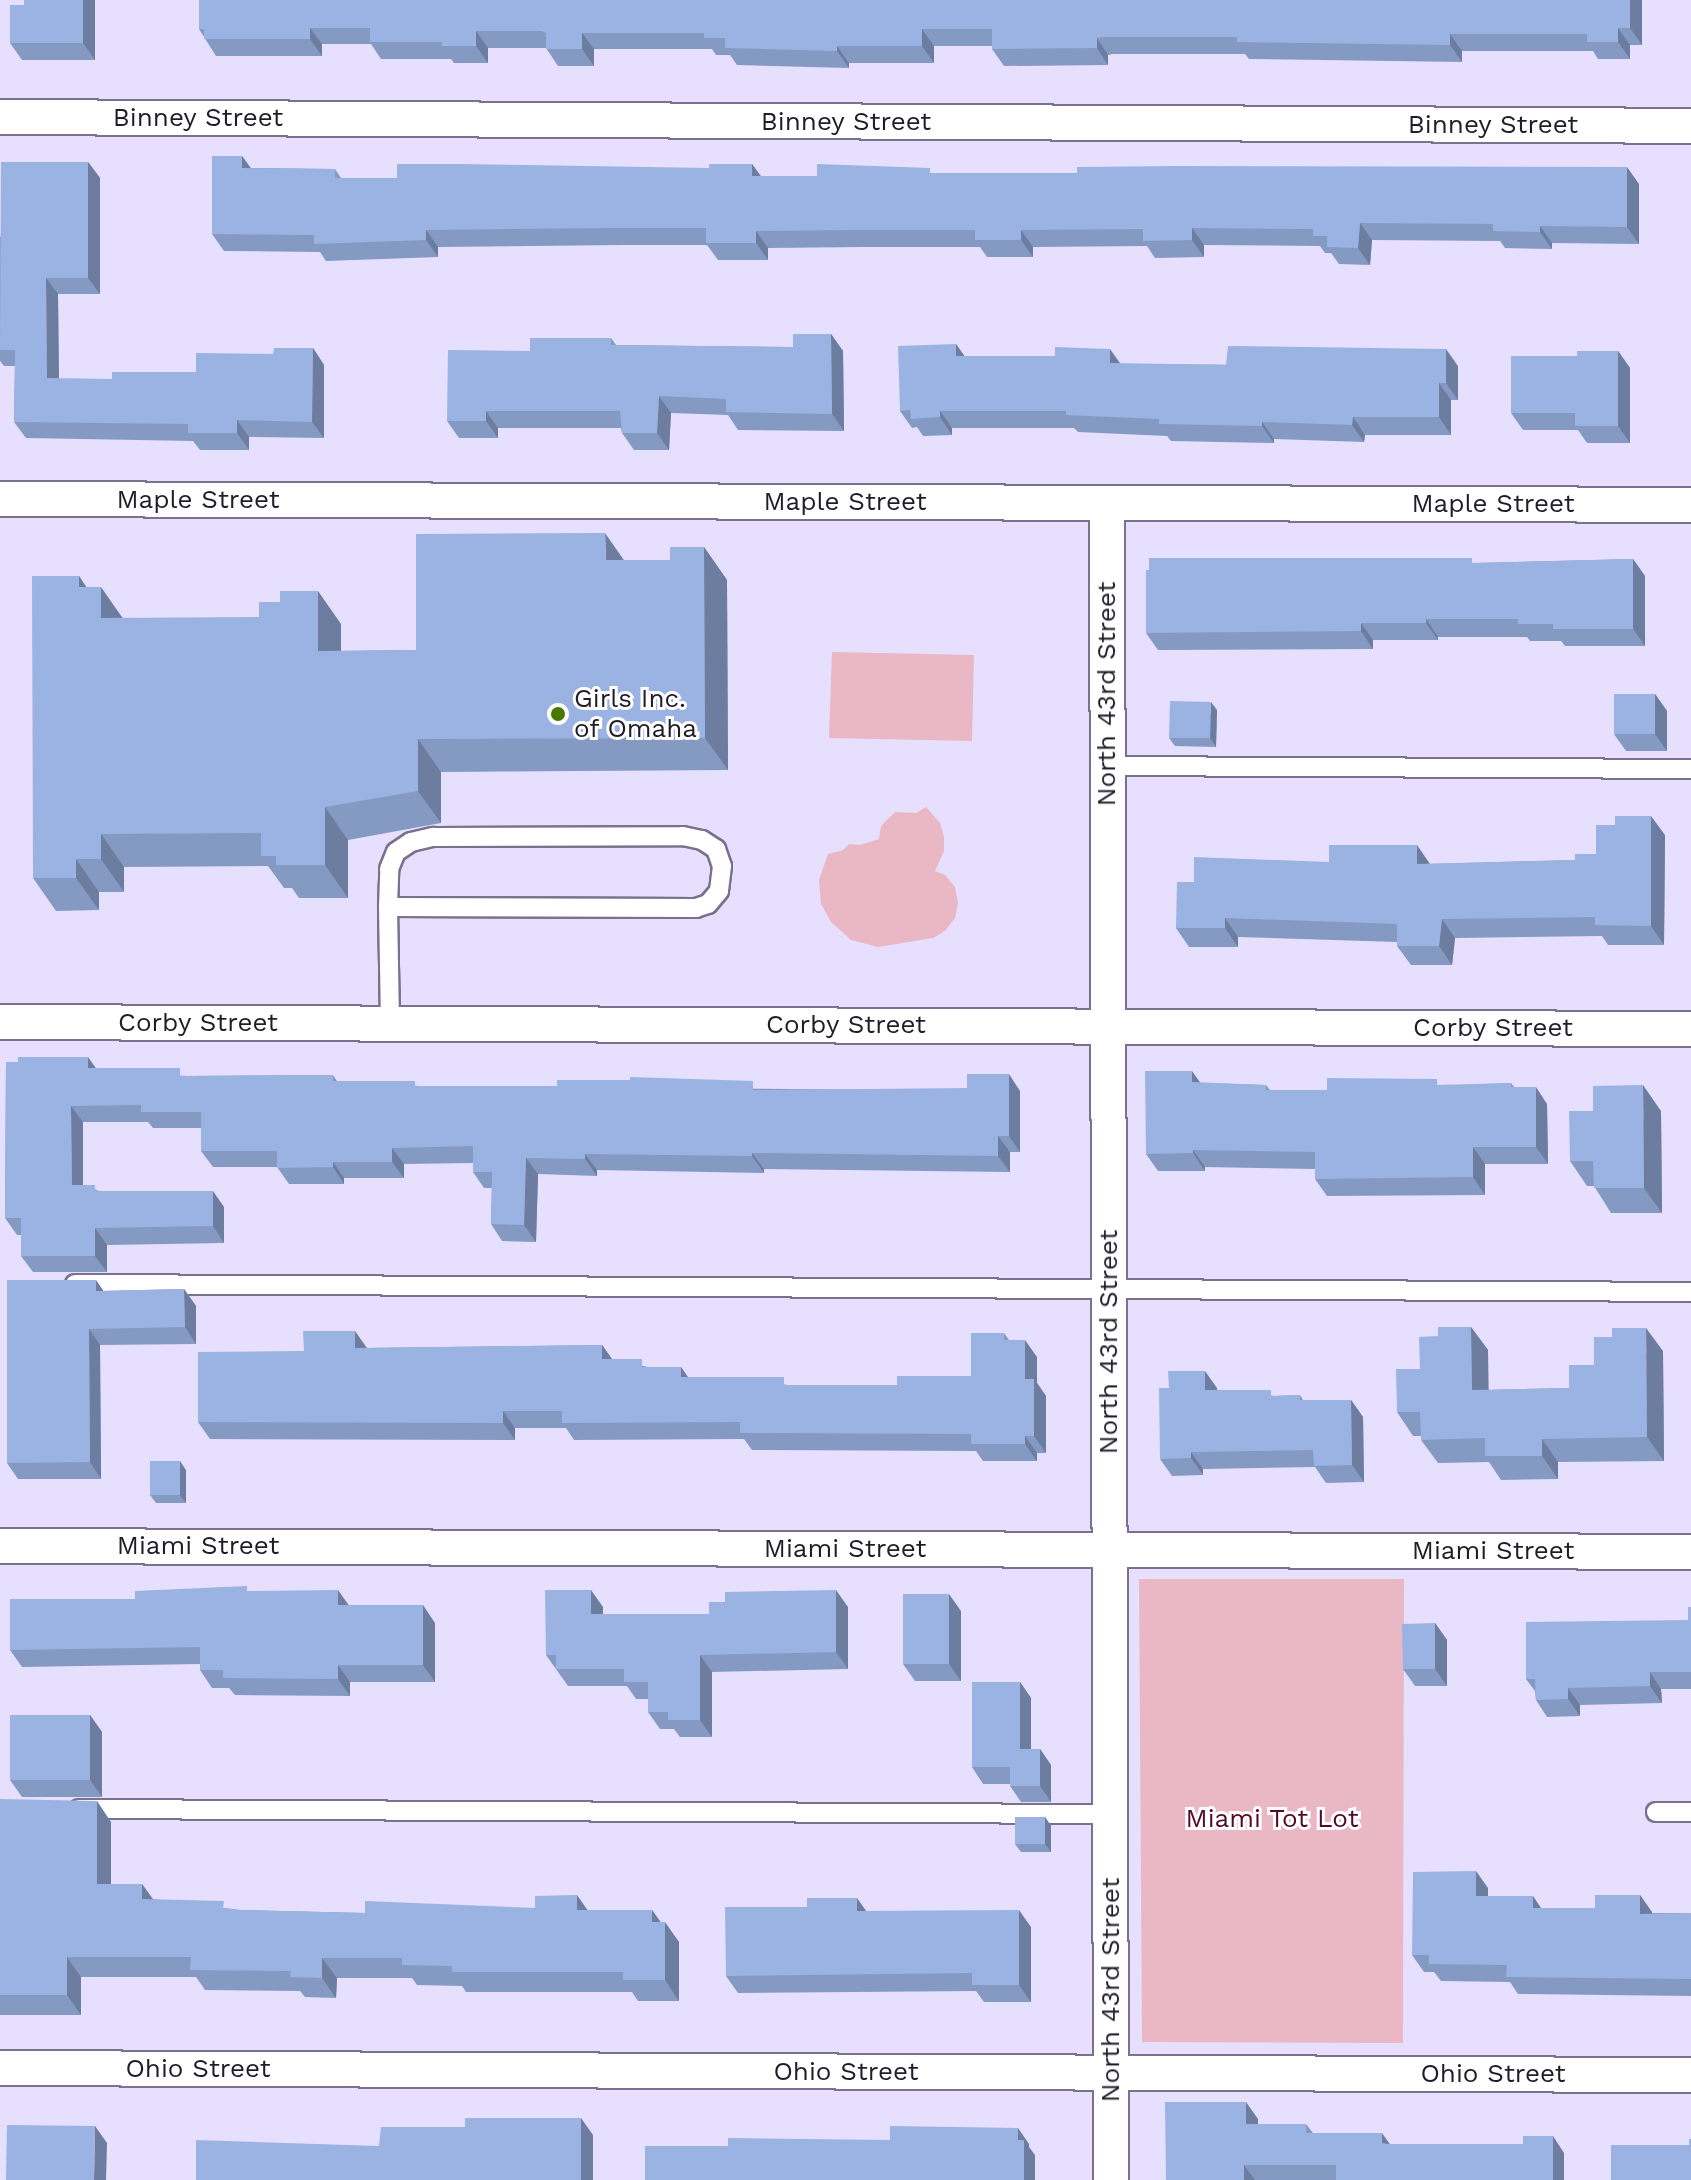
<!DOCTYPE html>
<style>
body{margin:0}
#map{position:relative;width:1691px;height:2180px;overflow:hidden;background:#e7dffe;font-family:"Work Sans",sans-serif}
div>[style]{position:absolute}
.green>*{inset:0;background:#eab8c4}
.roads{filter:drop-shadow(2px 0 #79718d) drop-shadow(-2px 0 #79718d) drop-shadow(0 2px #79718d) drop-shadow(0 -2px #79718d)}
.service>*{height:18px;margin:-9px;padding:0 9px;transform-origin:9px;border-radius:9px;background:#fff}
.minor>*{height:34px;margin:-17px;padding:0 17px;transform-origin:17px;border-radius:17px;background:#fff}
.wall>*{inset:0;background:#859ac3}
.shaded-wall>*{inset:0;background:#6c7d9f}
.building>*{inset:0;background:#9bb3e3}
.dots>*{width:22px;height:22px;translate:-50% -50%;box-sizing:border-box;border:4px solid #fff;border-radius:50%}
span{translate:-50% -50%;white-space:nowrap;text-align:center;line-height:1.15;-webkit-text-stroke:6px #fff;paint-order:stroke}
.street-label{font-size:26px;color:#201d28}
.poi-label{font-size:26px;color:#201d28}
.left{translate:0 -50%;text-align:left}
.park-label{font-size:26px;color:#520a27}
</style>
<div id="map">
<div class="green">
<div style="clip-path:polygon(832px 652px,974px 655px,972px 741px,829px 738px)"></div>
<div style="clip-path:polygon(926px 807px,940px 823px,944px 837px,944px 851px,935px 871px,945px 875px,955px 887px,958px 903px,955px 918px,945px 931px,933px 938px,878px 947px,851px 940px,831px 922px,821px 904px,819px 880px,828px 854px,843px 850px,849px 844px,860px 845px,879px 839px,881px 826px,895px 812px,916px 813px)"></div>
<div style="clip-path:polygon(1139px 1579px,1404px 1579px,1403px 2043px,1142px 2042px)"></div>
</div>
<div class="roads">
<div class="service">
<div style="left:1107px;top:766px;width:584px;rotate:0.29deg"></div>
<div style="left:388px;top:907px;width:38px;rotate:-88deg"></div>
<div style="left:389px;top:869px;width:18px;rotate:-68deg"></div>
<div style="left:396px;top:852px;width:18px;rotate:-34deg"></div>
<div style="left:411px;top:842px;width:23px;rotate:-13deg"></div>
<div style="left:433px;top:837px;width:250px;rotate:-0.2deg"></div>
<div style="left:683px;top:836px;width:19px;rotate:12deg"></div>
<div style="left:702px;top:840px;width:17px;rotate:33deg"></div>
<div style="left:716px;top:849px;width:18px;rotate:71deg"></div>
<div style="left:722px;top:866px;width:25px;rotate:97deg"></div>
<div style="left:719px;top:891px;width:17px;rotate:130deg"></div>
<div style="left:708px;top:904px;width:13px;rotate:162deg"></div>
<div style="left:696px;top:908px;width:308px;rotate:-179.8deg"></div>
<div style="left:388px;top:907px;width:116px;rotate:89deg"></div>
<div style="left:75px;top:1284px;width:1616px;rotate:0.28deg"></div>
<div style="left:79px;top:1809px;width:1031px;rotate:0.28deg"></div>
<div style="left:1656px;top:1812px;width:35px"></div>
</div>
<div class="minor">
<div style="left:0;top:117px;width:1691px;rotate:0.3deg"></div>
<div style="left:0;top:499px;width:1691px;rotate:0.2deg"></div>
<div style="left:1107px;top:503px;width:1677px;rotate:89.86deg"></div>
<div style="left:0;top:1022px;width:1691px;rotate:0.24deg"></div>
<div style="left:0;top:1546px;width:1691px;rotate:0.2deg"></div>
<div style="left:0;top:2068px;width:1691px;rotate:0.24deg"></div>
</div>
</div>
<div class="wall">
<div style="clip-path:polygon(95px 0,95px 60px,22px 60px,10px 43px,24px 5px)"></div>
<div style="clip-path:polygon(1642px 0,1642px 45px,1630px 45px,1630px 59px,1598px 59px,1593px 51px,1462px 51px,1462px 62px,1249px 59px,1245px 54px,1113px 54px,1108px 55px,1108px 65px,1004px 66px,992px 49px,992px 46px,934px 46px,934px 63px,849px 63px,849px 68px,737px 65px,730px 55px,716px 55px,712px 49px,594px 49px,594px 66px,558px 66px,546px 48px,488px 48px,488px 63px,454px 63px,451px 59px,381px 59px,371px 44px,322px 44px,322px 56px,216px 56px,199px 29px)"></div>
<div style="clip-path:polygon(242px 156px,251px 168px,335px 169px,341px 178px,397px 178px,709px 168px,752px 164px,761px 176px,817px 176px,934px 173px,1639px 184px,1639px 244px,1552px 243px,1552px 249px,1505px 248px,1500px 241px,1372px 240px,1370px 265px,1339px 264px,1331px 253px,1325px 253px,1320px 246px,1204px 245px,1204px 257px,1155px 258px,1147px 246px,1033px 247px,1033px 257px,987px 257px,980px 247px,863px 247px,768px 248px,768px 260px,718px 260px,707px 245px,624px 245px,438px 247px,438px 257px,326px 261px,320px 252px,224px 251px,212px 234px)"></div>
<div style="clip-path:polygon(88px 162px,100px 178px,100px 294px,58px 294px,59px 379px,112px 379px,196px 372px,273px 354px,313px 348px,324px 365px,324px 438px,249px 437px,249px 450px,200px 450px,193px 441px,26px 438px,14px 422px,15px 366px,4px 366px,0 361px,0 237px)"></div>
<div style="clip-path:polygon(831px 334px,843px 351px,844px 431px,738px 430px,728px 415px,671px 413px,669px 450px,634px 450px,622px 433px,621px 428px,498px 428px,498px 438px,459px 438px,447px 421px,530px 351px,611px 338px,616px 345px,793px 347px)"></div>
<div style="clip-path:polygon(956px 344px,964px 356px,1120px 364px,1458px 366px,1458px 400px,1451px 400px,1451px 435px,1365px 435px,1364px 442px,1274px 439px,1274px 443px,1171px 441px,1167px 436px,1078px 432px,1074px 428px,952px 428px,952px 435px,923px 436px,917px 427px,912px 428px,900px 411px)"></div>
<div style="clip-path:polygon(1618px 351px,1630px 368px,1630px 443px,1587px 443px,1578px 430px,1523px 430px,1511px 413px,1577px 356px)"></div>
<div style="clip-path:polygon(704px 547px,727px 580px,728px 770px,441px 772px,441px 823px,348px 840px,348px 898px,299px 898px,292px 888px,284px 888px,268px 866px,124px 867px,124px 892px,99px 892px,99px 910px,56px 911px,33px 878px,79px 576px,86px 587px,123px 618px,341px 624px,341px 651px,416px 650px,624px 560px,670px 560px)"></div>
<div style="clip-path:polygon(1633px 559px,1645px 576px,1645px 646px,1565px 646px,1561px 641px,1530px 641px,1527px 637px,1438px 637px,1438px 640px,1373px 640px,1373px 649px,1158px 650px,1146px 633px,1476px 563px)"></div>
<div style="clip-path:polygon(1655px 694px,1667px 711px,1667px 751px,1626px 751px,1614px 734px)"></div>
<div style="clip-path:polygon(1217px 710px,1216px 747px,1175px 746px,1169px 738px)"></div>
<div style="clip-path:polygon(1665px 835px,1664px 945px,1608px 945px,1602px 936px,1455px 938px,1452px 965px,1411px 965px,1397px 946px,1397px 942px,1238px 937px,1238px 947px,1189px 947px,1176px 928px,1194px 882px,1329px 862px,1430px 864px,1575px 860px)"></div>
<div style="clip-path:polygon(6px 1062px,186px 1076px,333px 1075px,337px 1081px,419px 1086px,1020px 1091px,1020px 1152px,1010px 1152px,1010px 1172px,764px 1169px,764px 1173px,597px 1170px,597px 1176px,538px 1174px,536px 1242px,502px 1241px,491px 1224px,492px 1188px,484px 1188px,473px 1172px,473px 1163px,404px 1164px,404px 1178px,344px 1178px,344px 1184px,289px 1184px,277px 1167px,213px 1167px,201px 1151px,201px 1128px,153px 1128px,148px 1122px,83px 1122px,83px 1185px,99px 1191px,224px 1207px,224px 1243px,107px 1245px,107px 1272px,33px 1272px,21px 1256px,21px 1235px,17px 1235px,5px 1218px)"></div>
<div style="clip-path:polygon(1201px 1083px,1266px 1085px,1270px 1090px,1327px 1090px,1511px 1083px,1514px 1087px,1547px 1104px,1548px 1164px,1485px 1164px,1485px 1195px,1327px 1196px,1315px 1179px,1315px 1169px,1205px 1167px,1205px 1171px,1158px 1171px,1146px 1154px)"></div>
<div style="clip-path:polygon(1661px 1111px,1662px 1213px,1611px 1213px,1594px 1186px,1587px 1186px,1570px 1161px)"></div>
<div style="clip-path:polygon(184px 1289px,196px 1306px,196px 1344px,100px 1345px,101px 1479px,18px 1479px,7px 1463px,103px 1291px)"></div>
<div style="clip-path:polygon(1471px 1327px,1488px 1350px,1488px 1390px,1569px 1388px,1594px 1365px,1663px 1351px,1664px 1461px,1558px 1462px,1558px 1479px,1501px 1480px,1489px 1462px,1438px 1463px,1421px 1440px,1421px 1436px,1413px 1436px,1397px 1412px,1438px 1336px)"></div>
<div style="clip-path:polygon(1004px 1333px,1009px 1340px,1037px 1357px,1037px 1383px,1046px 1396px,1046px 1453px,1037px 1453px,1037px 1461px,983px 1461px,976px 1451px,752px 1450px,744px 1439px,574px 1440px,566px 1428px,515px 1428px,515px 1440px,210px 1439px,198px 1422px,367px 1348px,602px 1345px,612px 1359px,648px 1367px,681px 1367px,688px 1377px,789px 1385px,897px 1385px,971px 1376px)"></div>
<div style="clip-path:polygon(1217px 1388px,1217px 1390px,1275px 1396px,1300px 1395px,1303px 1400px,1351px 1400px,1363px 1417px,1364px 1482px,1326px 1483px,1315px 1467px,1203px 1469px,1203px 1475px,1172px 1476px,1160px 1459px)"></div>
<div style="clip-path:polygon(186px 1470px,186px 1503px,156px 1503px,150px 1495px)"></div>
<div style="clip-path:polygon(251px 1591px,349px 1605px,435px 1623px,435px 1682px,350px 1682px,350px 1696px,235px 1695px,229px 1688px,212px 1688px,200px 1670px,200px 1664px,22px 1667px,10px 1650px,135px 1599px)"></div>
<div style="clip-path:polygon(603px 1607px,603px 1614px,709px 1614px,848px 1607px,848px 1669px,712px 1672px,712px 1737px,680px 1737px,674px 1729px,660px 1729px,648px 1712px,648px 1699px,636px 1699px,627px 1686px,568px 1686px,546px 1655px)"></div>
<div style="clip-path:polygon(1691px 1607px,1691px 1689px,1661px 1689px,1662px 1703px,1580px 1705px,1580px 1716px,1547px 1717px,1536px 1700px,1535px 1691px,1526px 1679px,1688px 1620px)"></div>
<div style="clip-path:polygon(961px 1611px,961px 1681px,915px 1681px,903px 1664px)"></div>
<div style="clip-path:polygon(1435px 1623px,1447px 1640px,1447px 1686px,1415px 1686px,1403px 1669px)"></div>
<div style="clip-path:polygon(1020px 1682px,1031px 1698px,1031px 1749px,1040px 1749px,1051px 1765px,1051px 1802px,1021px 1802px,1010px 1786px,1010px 1784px,983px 1784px,972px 1767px)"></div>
<div style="clip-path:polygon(90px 1715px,102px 1732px,102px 1797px,22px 1797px,10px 1780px)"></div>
<div style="clip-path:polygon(0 1799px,111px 1822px,111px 1884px,142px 1884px,153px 1899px,240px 1910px,365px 1913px,652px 1910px,660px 1922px,679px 1942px,679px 2001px,638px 2001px,632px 1992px,466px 1992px,462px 1986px,417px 1985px,412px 1978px,337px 1978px,336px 1998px,305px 1997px,300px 1991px,205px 1990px,196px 1977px,81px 1977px,81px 2015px,0 2015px)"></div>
<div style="clip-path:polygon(1045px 1817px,1051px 1826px,1051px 1852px,1021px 1852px,1015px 1844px)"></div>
<div style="clip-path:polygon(1488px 1888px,1488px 1896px,1542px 1908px,1595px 1908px,1640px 1895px,1652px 1913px,1691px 1913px,1691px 1996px,1518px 1994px,1510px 1982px,1441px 1981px,1434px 1972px,1424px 1972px,1412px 1955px)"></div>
<div style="clip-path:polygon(866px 1911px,1031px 1927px,1031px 2002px,984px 2002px,976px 1991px,738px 1993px,726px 1976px)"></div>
<div style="clip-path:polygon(1258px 2119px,1258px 2124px,1306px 2124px,1313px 2133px,1390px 2144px,1564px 2153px,1564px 2180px,1166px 2180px)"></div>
</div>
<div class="shaded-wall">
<div style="clip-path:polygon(83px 0,95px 0,95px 60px,83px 43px)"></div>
<div style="clip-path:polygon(1630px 0,1642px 0,1642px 45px,1630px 28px)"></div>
<div style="clip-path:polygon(310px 28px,322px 44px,322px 56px,310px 39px)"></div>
<div style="clip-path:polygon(1618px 28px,1630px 45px,1630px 59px,1618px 42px)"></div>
<div style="clip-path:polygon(922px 29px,934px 46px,934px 63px,922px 46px)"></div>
<div style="clip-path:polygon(476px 31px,488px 48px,488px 63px,476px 46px)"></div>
<div style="clip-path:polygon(582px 33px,594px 49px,594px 66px,582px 49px)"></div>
<div style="clip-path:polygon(1450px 34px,1462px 51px,1462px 62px,1450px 45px)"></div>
<div style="clip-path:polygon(1097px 38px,1108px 55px,1108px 65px,1097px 48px)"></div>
<div style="clip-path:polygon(837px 46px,849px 63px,849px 68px,837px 51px)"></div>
<div style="clip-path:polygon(242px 156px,254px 173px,242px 168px)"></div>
<div style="clip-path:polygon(88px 162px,100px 178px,100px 294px,88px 278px)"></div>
<div style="clip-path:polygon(752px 164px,764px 181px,752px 176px)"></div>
<div style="clip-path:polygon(1627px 167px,1639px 184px,1639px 244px,1627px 227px)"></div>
<div style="clip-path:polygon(1360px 223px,1372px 240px,1370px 265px,1358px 248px)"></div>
<div style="clip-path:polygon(1540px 226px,1552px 243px,1552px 249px,1540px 232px)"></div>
<div style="clip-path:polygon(1192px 228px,1204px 245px,1204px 257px,1192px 240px)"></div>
<div style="clip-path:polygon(426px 230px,438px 247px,438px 257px,426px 240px)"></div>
<div style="clip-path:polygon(1021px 230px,1033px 247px,1033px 257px,1021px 240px)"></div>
<div style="clip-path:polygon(756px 231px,768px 248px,768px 260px,756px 243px)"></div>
<div style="clip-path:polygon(46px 278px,58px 294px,59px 395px,47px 378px)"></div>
<div style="clip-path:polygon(831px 334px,843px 351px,844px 431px,832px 414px)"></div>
<div style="clip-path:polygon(956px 344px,968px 361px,956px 356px)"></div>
<div style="clip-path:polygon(313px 348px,324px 365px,324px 438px,312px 422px)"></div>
<div style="clip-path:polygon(1110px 349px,1122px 366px,1110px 363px)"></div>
<div style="clip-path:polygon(1446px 349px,1458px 366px,1458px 400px,1446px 383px)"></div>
<div style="clip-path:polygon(1618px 351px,1630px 368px,1630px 443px,1618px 426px)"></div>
<div style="clip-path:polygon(1439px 383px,1451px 400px,1451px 435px,1439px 417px)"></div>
<div style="clip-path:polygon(659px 396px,671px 413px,669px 450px,657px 433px)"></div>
<div style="clip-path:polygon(486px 411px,498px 428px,498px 438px,486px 421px)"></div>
<div style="clip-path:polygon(940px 411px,952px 428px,952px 435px,940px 417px)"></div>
<div style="clip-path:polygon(1353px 417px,1365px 435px,1364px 442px,1352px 425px)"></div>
<div style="clip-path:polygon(237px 420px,249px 437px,249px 450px,237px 433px)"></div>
<div style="clip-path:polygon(1262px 422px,1274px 439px,1274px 443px,1262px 426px)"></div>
<div style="clip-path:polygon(605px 533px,628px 566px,606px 560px)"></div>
<div style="clip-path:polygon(704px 547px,727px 580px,728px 770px,705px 738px)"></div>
<div style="clip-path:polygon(1633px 559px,1645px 576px,1645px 646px,1633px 629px)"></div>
<div style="clip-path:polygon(79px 576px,101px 609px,101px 587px,124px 620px,124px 650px,79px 587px)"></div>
<div style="clip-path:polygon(318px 591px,341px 624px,341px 684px,318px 651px)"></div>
<div style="clip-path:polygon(1426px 619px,1438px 637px,1438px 640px,1426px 623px)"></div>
<div style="clip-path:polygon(1361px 623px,1373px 640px,1373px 649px,1361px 631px)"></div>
<div style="clip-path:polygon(1655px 694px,1667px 711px,1667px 751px,1655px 734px)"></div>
<div style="clip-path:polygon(1211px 702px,1217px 710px,1216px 747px,1210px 738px)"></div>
<div style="clip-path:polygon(418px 739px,441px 772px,441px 823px,418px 791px)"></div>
<div style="clip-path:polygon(325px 807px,348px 840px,348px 898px,325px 865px)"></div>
<div style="clip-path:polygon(1651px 816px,1665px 835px,1664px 945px,1651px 926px)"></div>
<div style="clip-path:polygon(101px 834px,124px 867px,124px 892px,101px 859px)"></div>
<div style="clip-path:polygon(1417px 845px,1430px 864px,1417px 864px)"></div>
<div style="clip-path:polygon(76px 859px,99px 892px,99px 910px,76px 878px)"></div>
<div style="clip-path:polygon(1225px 918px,1238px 937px,1238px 947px,1225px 928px)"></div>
<div style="clip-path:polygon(1442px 919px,1455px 938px,1452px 965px,1439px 946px)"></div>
<div style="clip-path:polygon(88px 1057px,100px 1074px,88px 1068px)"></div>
<div style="clip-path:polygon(1192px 1071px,1204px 1088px,1192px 1082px)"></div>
<div style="clip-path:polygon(1009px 1074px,1020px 1091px,1020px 1152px,1009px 1136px)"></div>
<div style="clip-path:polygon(1643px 1085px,1661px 1111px,1662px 1213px,1644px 1188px)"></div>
<div style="clip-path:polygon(1536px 1087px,1547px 1104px,1548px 1164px,1536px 1147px)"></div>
<div style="clip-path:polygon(71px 1106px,83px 1122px,83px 1202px,72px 1185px)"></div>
<div style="clip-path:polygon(998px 1136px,1010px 1152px,1010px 1172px,998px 1156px)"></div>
<div style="clip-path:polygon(1473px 1147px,1485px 1164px,1485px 1195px,1473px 1177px)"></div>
<div style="clip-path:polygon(392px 1148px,404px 1164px,404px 1178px,392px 1162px)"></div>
<div style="clip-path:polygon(1193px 1150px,1205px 1167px,1205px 1171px,1193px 1153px)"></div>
<div style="clip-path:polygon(752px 1153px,764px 1169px,764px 1173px,752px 1156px)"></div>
<div style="clip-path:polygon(585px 1154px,597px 1170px,597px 1176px,585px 1159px)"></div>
<div style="clip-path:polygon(526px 1158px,538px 1174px,536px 1242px,524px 1225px)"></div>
<div style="clip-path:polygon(333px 1162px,344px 1178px,344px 1184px,333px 1167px)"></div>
<div style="clip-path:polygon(213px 1191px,224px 1207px,224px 1243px,213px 1226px)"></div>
<div style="clip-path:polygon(95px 1228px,107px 1245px,107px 1272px,95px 1256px)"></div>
<div style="clip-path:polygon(96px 1280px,107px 1296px,96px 1291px)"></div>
<div style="clip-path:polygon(184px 1289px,196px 1306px,196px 1344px,185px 1327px)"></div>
<div style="clip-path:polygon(1471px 1327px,1488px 1350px,1489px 1414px,1472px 1390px)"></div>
<div style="clip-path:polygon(1646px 1328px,1663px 1351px,1664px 1461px,1647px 1437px)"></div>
<div style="clip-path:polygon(89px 1329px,100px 1345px,101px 1479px,90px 1462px)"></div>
<div style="clip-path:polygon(355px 1331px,367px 1348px,355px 1348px)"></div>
<div style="clip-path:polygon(1025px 1340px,1037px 1357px,1037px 1383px,1046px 1396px,1046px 1453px,1034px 1436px,1025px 1379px)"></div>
<div style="clip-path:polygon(602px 1345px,614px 1362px,602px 1359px)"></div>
<div style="clip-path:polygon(681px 1367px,693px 1385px,681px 1377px)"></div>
<div style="clip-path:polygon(1205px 1371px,1217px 1388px,1217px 1407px,1205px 1390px)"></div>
<div style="clip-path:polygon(1351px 1400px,1363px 1417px,1364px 1482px,1352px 1465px)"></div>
<div style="clip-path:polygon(503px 1411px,515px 1428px,515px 1440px,503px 1423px)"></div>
<div style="clip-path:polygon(1025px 1436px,1037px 1453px,1037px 1461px,1025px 1444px)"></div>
<div style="clip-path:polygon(1542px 1439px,1558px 1462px,1558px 1479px,1542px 1456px)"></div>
<div style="clip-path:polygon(1191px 1452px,1203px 1469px,1203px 1475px,1191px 1458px)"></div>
<div style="clip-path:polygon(180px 1461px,186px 1470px,186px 1503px,180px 1495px)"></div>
<div style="clip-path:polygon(338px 1590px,350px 1607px,338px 1605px)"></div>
<div style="clip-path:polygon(591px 1590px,603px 1607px,603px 1631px,591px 1614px)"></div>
<div style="clip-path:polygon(836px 1590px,848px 1607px,848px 1669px,836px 1652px)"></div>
<div style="clip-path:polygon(949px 1594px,961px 1611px,961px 1681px,949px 1664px)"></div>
<div style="clip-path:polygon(423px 1605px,435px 1623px,435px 1682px,423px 1665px)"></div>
<div style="clip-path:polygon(1435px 1623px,1447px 1640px,1447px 1686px,1435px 1669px)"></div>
<div style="clip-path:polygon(700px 1655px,712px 1672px,712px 1737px,700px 1720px)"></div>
<div style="clip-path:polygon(338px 1665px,350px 1682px,350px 1696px,338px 1679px)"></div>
<div style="clip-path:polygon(1650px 1672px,1661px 1689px,1662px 1703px,1650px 1686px)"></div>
<div style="clip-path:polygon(1020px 1682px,1031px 1698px,1031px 1765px,1020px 1749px)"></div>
<div style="clip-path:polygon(1568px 1688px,1580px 1705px,1580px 1716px,1568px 1699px)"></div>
<div style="clip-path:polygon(90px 1715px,102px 1732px,102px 1797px,90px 1780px)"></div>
<div style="clip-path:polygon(1040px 1749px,1051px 1765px,1051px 1802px,1040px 1786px)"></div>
<div style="clip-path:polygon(97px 1801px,111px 1822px,111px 1904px,97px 1884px)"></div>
<div style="clip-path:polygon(1045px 1817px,1051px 1826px,1051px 1852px,1045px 1844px)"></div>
<div style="clip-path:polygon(1476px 1871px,1488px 1888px,1488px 1914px,1476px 1896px)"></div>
<div style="clip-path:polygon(142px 1884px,156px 1904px,142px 1899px)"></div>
<div style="clip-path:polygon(577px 1895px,591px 1915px,577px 1910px)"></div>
<div style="clip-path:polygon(1640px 1895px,1652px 1912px,1652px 1931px,1640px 1914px)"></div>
<div style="clip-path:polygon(1533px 1896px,1545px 1914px,1533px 1908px)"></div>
<div style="clip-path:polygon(857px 1898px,869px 1915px,857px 1911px)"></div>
<div style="clip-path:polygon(652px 1910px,665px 1928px,665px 1922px,679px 1942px,679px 2001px,665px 1980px,652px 1922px)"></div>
<div style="clip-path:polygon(1019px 1910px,1031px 1927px,1031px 2002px,1019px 1985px)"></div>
<div style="clip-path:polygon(67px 1957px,81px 1977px,81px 2015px,67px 1995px)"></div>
<div style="clip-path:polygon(322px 1958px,337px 1978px,336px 1998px,322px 1978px)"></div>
<div style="clip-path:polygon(1246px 2102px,1258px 2119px,1258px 2141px,1246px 2124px)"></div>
<div style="clip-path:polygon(581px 2118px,593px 2135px,593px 2180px,581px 2180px)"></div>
<div style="clip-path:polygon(95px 2126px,107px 2143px,106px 2180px,94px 2180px)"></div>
<div style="clip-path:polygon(1018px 2128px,1029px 2144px,1029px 2147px,1035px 2155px,1035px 2180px,1024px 2180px,1018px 2140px)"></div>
<div style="clip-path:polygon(1382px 2133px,1394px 2150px,1382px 2143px)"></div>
<div style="clip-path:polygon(1553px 2136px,1564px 2153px,1564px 2180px,1553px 2180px)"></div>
<div style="clip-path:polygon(1244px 2165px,1255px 2180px,1244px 2180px)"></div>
</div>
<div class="building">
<div style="clip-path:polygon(24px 0,83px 0,83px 43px,10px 43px,10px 5px,24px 5px)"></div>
<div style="clip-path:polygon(199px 0,1630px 0,1630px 28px,1618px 28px,1618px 42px,1587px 42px,1587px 34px,1450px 34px,1450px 45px,1237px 42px,1237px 37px,1101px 37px,1097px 38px,1097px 48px,992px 49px,992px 29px,922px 29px,922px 46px,837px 46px,837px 51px,725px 48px,725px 38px,704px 38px,704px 33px,582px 33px,582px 49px,546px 49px,546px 33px,541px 31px,476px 31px,476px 46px,442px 46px,442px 42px,370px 42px,370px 28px,310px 28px,310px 39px,204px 39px,204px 29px,199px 29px)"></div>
<div style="clip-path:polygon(212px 156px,242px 156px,242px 168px,335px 169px,335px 178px,397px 178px,397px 164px,459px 164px,709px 168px,709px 164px,752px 164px,752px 176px,817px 176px,817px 164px,930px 168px,930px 173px,1077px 173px,1077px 167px,1178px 166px,1627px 167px,1627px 227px,1540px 226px,1540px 232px,1493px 231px,1493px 224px,1360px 223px,1358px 248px,1327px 247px,1327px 236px,1313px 236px,1313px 229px,1192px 228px,1192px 240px,1143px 241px,1143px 229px,1021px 230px,1021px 240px,975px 240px,975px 230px,851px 230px,756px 231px,756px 243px,706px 243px,706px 228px,612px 228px,426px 230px,426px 240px,314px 244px,314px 235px,212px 234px)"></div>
<div style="clip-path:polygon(1px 162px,88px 162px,88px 278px,46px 278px,47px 378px,112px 379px,112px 372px,196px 372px,196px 353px,273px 354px,274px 348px,313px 348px,312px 422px,237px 420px,237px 433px,188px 433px,188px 424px,14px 422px,15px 350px,0 350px)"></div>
<div style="clip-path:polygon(793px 334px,831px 334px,832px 414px,726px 412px,726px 399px,659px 396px,657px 433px,622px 433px,620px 411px,486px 411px,486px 421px,447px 421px,448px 350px,530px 351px,530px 338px,611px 338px,611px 345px,793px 347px)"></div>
<div style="clip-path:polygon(956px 344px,956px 356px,1055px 356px,1055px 347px,1110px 349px,1110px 363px,1226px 365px,1228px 346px,1446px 349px,1446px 383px,1439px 383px,1439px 417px,1353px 417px,1352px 425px,1262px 422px,1262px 426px,1159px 424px,1159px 419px,1066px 415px,1066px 411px,940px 411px,940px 417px,911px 419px,910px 410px,900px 411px,898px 346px)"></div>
<div style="clip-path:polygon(1577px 351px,1618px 351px,1618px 426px,1575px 426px,1575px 413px,1511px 413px,1511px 356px,1577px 356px)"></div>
<div style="clip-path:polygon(605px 533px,606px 560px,670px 560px,670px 547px,704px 547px,705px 738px,418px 739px,418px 791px,325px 807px,325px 865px,276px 865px,276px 856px,261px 856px,261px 833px,101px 834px,101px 859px,76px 859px,76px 878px,33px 878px,32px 576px,79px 576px,79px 587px,101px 587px,101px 618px,259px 617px,259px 602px,280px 602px,280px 591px,318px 591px,318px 651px,416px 650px,416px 534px)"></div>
<div style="clip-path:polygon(1149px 558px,1472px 558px,1472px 563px,1633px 559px,1633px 629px,1553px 629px,1553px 624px,1518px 624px,1518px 619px,1426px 619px,1426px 623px,1361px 623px,1361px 631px,1146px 633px,1146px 570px,1149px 570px)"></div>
<div style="clip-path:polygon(1614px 694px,1655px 694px,1655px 734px,1614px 734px)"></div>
<div style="clip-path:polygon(1170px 701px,1211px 702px,1210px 738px,1169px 738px)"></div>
<div style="clip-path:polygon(1615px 816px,1651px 816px,1651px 926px,1595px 925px,1595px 917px,1442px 919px,1439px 946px,1397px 946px,1397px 924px,1225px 918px,1225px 928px,1176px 928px,1177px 882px,1194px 882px,1194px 857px,1329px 862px,1329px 845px,1417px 845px,1417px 864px,1575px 860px,1575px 854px,1596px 854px,1596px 825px,1615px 825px)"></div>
<div style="clip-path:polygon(18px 1057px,88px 1057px,88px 1068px,180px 1068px,180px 1076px,333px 1075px,333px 1081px,415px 1081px,415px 1086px,557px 1086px,557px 1080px,630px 1080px,630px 1077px,753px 1081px,753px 1090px,967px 1088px,967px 1074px,1009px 1074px,1009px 1136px,998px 1136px,998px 1156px,752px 1153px,752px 1156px,585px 1154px,585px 1159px,526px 1158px,524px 1225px,491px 1224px,492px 1172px,473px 1172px,473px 1146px,392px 1148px,392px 1162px,333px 1162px,333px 1167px,277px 1168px,277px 1151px,201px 1151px,201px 1112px,141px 1112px,141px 1105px,71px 1106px,72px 1185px,95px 1185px,95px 1191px,213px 1191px,213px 1226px,95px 1228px,95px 1256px,21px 1256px,21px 1218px,5px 1218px,6px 1062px,18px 1062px)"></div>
<div style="clip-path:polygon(1145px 1071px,1192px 1071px,1192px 1082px,1266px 1085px,1266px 1090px,1327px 1090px,1327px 1078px,1437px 1079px,1437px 1085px,1511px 1083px,1511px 1087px,1536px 1087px,1536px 1147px,1473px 1147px,1473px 1177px,1315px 1179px,1315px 1152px,1193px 1150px,1193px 1153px,1146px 1154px)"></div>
<div style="clip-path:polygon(1643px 1085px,1644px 1188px,1594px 1188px,1593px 1161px,1570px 1161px,1569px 1111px,1593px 1111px,1593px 1086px)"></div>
<div style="clip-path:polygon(7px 1280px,96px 1280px,96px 1291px,184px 1289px,185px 1327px,89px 1329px,90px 1462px,7px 1463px)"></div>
<div style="clip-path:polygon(1438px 1327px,1471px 1327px,1472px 1390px,1569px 1388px,1569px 1365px,1594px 1365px,1594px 1337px,1612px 1337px,1612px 1328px,1646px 1328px,1647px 1437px,1542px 1439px,1542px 1456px,1485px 1456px,1485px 1438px,1421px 1440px,1420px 1412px,1397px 1412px,1396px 1369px,1420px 1369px,1419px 1337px,1438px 1336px)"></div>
<div style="clip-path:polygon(303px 1331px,355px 1331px,355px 1348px,602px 1345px,602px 1359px,642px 1359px,642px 1367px,681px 1367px,681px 1377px,784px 1377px,784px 1385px,897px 1385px,897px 1376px,971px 1376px,971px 1333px,1004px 1333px,1004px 1340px,1025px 1340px,1025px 1379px,1034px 1379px,1034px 1436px,1025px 1436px,1025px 1444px,971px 1444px,971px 1434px,740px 1433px,740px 1422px,562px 1423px,562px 1411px,503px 1411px,503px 1423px,198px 1422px,198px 1352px,304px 1351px)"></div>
<div style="clip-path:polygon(1168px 1371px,1205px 1371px,1205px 1390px,1271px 1390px,1271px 1396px,1300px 1395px,1300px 1400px,1351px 1400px,1352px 1465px,1314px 1466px,1313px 1450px,1191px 1452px,1191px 1458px,1160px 1459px,1159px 1388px,1169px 1388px)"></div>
<div style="clip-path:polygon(150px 1461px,180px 1461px,180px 1495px,150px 1495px)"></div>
<div style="clip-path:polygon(247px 1586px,247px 1591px,338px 1590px,338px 1605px,423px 1605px,423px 1665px,338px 1665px,338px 1679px,223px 1678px,223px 1670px,200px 1670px,200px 1647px,10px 1650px,10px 1599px,135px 1599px,135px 1591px)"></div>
<div style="clip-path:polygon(545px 1590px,591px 1590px,591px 1614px,709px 1614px,709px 1602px,725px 1602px,725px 1592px,836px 1590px,836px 1652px,700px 1655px,700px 1720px,668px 1720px,668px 1712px,648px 1712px,648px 1682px,624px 1682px,624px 1669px,556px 1669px,556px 1655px,546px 1655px)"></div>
<div style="clip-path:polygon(903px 1594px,949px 1594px,949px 1664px,903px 1664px)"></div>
<div style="clip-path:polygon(1688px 1607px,1691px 1607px,1691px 1672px,1650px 1672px,1650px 1686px,1568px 1688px,1568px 1699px,1536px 1700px,1535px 1679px,1526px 1679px,1526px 1622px,1688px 1620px)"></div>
<div style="clip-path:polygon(1435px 1623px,1435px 1669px,1403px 1669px,1402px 1624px)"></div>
<div style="clip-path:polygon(972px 1682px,1020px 1682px,1020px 1749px,1040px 1749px,1040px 1786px,1010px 1786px,1010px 1767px,972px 1767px)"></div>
<div style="clip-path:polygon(10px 1715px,90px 1715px,90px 1780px,10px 1780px)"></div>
<div style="clip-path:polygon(0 1799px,97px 1801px,97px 1884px,142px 1884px,142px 1899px,224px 1901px,223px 1908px,240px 1910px,365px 1913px,365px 1901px,535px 1908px,535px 1896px,577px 1895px,577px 1910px,652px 1910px,652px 1922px,665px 1922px,665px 1980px,623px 1980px,623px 1972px,452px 1972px,452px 1966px,402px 1965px,402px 1958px,322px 1958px,322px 1978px,290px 1977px,291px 1971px,190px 1970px,191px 1957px,67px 1957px,67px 1995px,0 1995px)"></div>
<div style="clip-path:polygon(1015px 1817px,1045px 1817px,1045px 1844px,1015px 1844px)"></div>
<div style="clip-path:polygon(1476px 1871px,1476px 1896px,1533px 1896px,1533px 1908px,1595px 1908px,1595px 1895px,1640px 1895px,1640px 1914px,1691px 1913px,1691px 1979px,1506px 1977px,1507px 1965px,1429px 1964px,1429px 1955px,1412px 1955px,1413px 1872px)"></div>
<div style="clip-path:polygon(807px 1898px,857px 1898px,857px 1911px,1019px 1910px,1019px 1985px,972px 1985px,972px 1973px,726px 1976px,725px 1907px,807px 1907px)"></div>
<div style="clip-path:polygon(1165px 2102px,1246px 2102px,1246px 2124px,1306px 2124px,1306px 2133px,1382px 2133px,1382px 2143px,1389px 2144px,1523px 2144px,1523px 2136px,1553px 2136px,1553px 2180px,1336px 2180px,1336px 2165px,1244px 2165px,1244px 2180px,1166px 2180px)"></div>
<div style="clip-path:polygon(465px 2118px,581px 2118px,581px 2180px,196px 2180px,196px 2140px,379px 2146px,381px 2127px,465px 2127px)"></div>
<div style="clip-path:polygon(7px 2125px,95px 2126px,94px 2180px,6px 2180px)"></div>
<div style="clip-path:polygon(890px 2126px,1018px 2128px,1018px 2140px,1024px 2140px,1024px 2180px,645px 2180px,645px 2146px,728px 2146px,728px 2138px,890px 2140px)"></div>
<div style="clip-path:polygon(1689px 2139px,1691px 2139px,1691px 2180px,1611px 2180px,1611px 2145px,1689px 2145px)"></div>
</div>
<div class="dots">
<div style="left:558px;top:714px;background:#477800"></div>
</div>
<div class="street-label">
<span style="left:198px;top:118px">Binney Street</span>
<span style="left:846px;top:122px">Binney Street</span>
<span style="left:1493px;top:125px">Binney Street</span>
<span style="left:198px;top:500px">Maple Street</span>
<span style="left:845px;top:502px">Maple Street</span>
<span style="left:1493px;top:504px">Maple Street</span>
<span style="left:1107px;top:694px;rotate:-90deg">North 43rd Street</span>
<span style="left:198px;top:1023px">Corby Street</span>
<span style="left:846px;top:1025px">Corby Street</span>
<span style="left:1493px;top:1028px">Corby Street</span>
<span style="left:1109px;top:1342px;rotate:-90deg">North 43rd Street</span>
<span style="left:198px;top:1546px">Miami Street</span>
<span style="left:845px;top:1549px">Miami Street</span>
<span style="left:1493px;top:1551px">Miami Street</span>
<span style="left:1111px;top:1990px;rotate:-90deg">North 43rd Street</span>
<span style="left:198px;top:2069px">Ohio Street</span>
<span style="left:846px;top:2072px">Ohio Street</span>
<span style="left:1493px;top:2074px">Ohio Street</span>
</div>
<div class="poi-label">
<span class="left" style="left:574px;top:714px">Girls Inc.<br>of Omaha</span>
</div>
<div class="park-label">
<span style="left:1272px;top:1819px">Miami Tot Lot</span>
</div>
</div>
